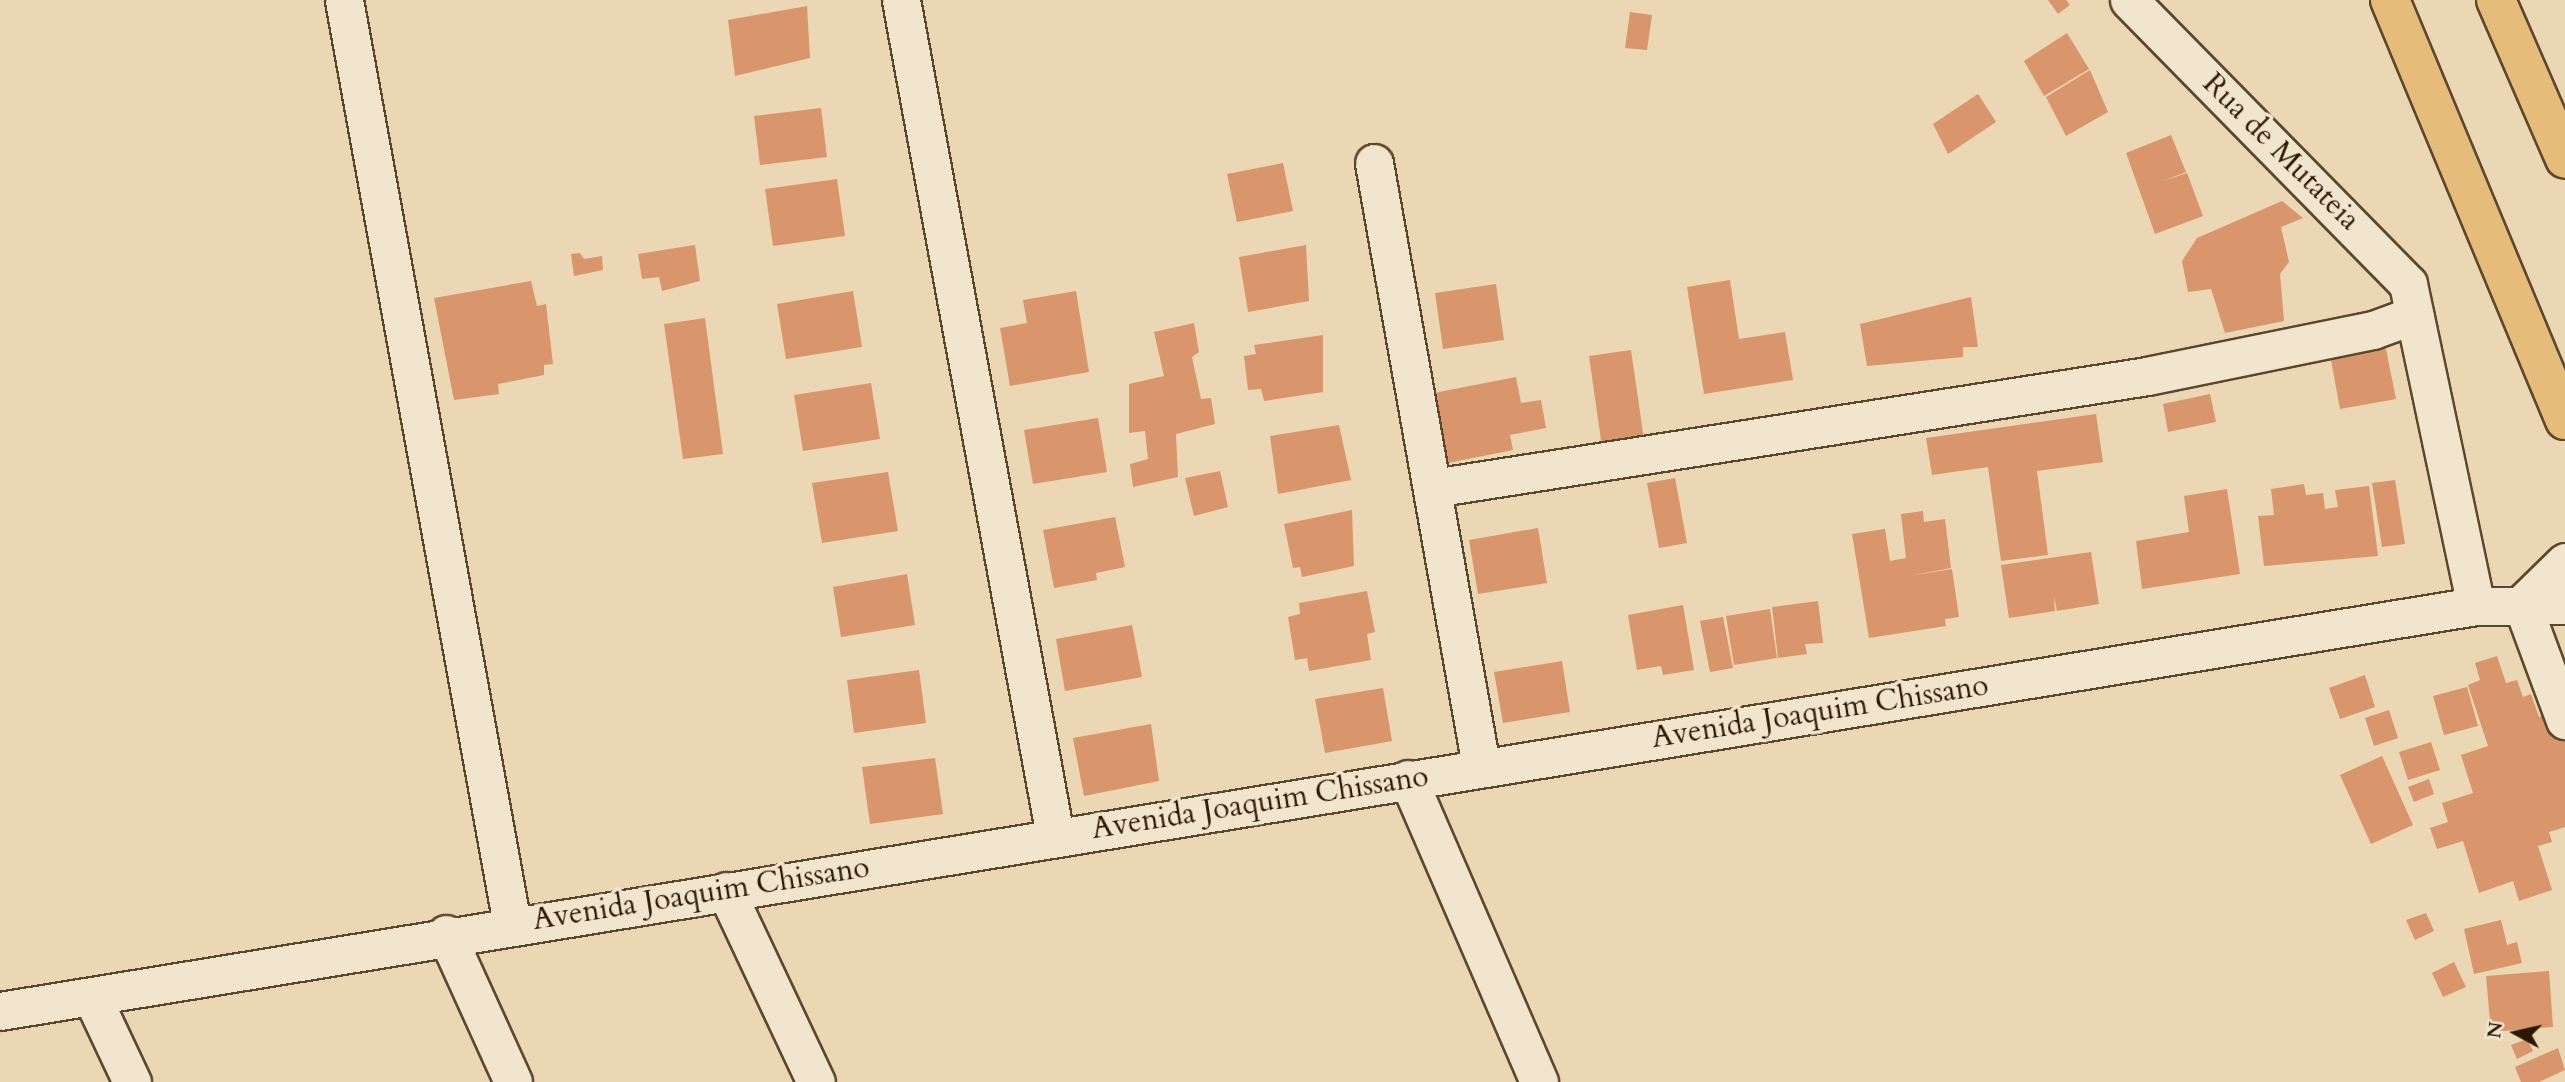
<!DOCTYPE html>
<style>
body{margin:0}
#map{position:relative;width:2565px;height:1082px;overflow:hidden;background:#ebd7b4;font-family:Cardo,serif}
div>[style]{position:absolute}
.building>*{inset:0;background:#d9956b}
.roads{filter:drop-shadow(2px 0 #5c472d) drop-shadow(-2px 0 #5c472d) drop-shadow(0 2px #5c472d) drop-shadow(0 -2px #5c472d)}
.minor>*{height:37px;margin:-18.5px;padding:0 18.5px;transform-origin:18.5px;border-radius:18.5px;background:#f2e5ce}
.highway>*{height:38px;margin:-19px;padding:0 19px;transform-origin:19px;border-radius:19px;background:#e6bc7a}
span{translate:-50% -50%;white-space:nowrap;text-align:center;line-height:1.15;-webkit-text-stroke:7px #f2e5ce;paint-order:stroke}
.street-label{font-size:30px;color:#2c1700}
.north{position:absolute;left:2481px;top:998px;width:70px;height:70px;-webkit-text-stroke:5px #f2e5ce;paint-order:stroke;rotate:278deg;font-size:19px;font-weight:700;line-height:28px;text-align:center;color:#2c1700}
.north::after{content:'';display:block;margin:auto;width:24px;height:32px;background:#2c1700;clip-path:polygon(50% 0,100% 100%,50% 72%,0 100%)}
</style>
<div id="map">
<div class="building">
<div style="clip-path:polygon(2048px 0,2066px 0,2070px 5px,2058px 14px)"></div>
<div style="clip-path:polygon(807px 6px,810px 58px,735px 76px,728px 20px)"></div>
<div style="clip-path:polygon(1630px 12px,1652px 15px,1647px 50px,1625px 48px)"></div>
<div style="clip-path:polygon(2067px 33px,2089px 69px,2044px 96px,2024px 61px)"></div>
<div style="clip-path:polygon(2090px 70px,2108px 112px,2066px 136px,2046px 97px)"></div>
<div style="clip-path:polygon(1978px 94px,1996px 122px,1948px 154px,1933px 124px)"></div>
<div style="clip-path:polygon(821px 108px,827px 157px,760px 165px,754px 116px)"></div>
<div style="clip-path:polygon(2171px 135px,2186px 172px,2163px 181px,2187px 173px,2203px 216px,2155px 234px,2126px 153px)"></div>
<div style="clip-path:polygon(1283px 163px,1293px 211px,1237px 222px,1227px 174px)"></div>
<div style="clip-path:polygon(837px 179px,845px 236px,773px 246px,765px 189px)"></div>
<div style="clip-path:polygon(2282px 201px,2303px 218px,2281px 227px,2289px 262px,2280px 274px,2284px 321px,2225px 333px,2211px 289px,2188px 292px,2182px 261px,2197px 238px)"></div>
<div style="clip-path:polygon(695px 245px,700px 281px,662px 291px,659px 277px,642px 279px,638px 254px)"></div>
<div style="clip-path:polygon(1306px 245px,1309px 301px,1248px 312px,1239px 257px)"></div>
<div style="clip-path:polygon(580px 253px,584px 259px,602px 256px,603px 270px,574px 276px,571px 254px)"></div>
<div style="clip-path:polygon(1730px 280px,1739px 339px,1785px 332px,1793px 380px,1704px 394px,1687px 287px)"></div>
<div style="clip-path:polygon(531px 281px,537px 306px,546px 304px,553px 364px,544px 365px,544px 375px,498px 384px,499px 394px,454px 400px,434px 298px)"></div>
<div style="clip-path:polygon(1496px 284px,1504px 340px,1443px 349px,1435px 293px)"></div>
<div style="clip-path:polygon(853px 291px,862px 347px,786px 359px,777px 304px)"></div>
<div style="clip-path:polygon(1076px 291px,1089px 372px,1010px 386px,1000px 328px,1027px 323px,1023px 300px)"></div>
<div style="clip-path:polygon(1971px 297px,1978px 347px,1963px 347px,1963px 357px,1867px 366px,1860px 324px)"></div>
<div style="clip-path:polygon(705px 318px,723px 454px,683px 459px,664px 324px)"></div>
<div style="clip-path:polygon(1194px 323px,1199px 352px,1192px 357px,1201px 399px,1211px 398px,1215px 424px,1176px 434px,1178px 477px,1133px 487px,1130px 464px,1148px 459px,1145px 431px,1129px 433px,1129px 384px,1164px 376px,1154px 332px)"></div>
<div style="clip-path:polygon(1323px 335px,1323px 392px,1264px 401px,1261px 389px,1248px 390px,1244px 356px,1256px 354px,1254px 345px)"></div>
<div style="clip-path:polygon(2386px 349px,2396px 399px,2340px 409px,2331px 360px)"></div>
<div style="clip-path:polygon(1631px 350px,1644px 440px,1602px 447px,1589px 356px)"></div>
<div style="clip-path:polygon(1516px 377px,1521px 403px,1541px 400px,1546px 428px,1510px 435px,1513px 450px,1448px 463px,1434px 393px)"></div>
<div style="clip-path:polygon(871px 383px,880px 439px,803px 451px,794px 395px)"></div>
<div style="clip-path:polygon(2210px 394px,2216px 422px,2168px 432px,2163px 404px)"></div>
<div style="clip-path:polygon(2096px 414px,2103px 462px,2037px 471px,2048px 555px,2001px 561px,1988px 467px,1932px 475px,1926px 438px)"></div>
<div style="clip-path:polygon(1098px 418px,1107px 472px,1033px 484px,1024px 430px)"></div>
<div style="clip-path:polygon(1339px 425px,1351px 480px,1278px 494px,1270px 436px)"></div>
<div style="clip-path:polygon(1220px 471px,1228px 507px,1194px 516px,1185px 478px)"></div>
<div style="clip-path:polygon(888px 472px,898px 531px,822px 543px,812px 483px)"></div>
<div style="clip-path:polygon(1675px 478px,1687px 543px,1659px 548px,1647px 483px)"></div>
<div style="clip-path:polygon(2395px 480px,2405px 544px,2382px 547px,2372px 483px)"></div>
<div style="clip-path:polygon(2304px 484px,2306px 495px,2323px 493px,2325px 509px,2338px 507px,2335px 490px,2369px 486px,2378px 556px,2264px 566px,2258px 516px,2274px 515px,2271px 489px)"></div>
<div style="clip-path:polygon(2227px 489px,2240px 574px,2142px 589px,2136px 541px,2189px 532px,2184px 496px)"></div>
<div style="clip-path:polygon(1352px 510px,1354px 566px,1302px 577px,1300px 567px,1293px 568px,1284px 524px)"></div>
<div style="clip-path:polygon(1923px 511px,1924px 522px,1945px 519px,1951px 568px,1909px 576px,1952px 569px,1959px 617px,1945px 619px,1946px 626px,1869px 638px,1852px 534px,1885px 529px,1890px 561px,1906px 558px,1901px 514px)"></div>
<div style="clip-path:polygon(1115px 517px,1125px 567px,1096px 573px,1097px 580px,1054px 588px,1043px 530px)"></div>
<div style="clip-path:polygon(1538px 528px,1547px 583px,1478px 594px,1469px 540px)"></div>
<div style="clip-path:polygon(2091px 552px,2099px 604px,2057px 611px,2054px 596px,2055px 611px,2009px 618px,2001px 565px)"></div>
<div style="clip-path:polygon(907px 574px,915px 625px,841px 637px,833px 587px)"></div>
<div style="clip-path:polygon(1367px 591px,1375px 632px,1367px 634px,1371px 660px,1309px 671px,1307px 658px,1295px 660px,1288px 617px,1300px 614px,1299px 603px)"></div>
<div style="clip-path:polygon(1818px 601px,1823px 643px,1805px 644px,1807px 654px,1778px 658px,1772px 607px)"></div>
<div style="clip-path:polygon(1683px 605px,1694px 670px,1663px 675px,1661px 666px,1637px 670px,1628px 615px)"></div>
<div style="clip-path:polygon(1770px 609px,1777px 658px,1734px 665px,1726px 616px)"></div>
<div style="clip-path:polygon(1723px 617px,1733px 668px,1710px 672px,1700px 621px)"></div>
<div style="clip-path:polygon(1132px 625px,1142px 677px,1065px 691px,1056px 639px)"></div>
<div style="clip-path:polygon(2497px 656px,2506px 683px,2517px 680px,2523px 697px,2531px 694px,2539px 717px,2554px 711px,2565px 743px,2565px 827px,2549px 832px,2552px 842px,2538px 846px,2552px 890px,2519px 901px,2513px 881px,2479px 893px,2463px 841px,2437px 849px,2430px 828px,2448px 822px,2442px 803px,2473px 793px,2461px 755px,2488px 746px,2468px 685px,2480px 680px,2475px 663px)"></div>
<div style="clip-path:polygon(1562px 661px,1570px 712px,1503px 723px,1494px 672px)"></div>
<div style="clip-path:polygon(919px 670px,926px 723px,854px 733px,847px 680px)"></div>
<div style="clip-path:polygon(2365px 675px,2375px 707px,2340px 719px,2329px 688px)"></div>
<div style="clip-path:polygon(2467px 687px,2478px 726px,2444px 735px,2433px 696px)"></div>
<div style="clip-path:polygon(1383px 688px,1392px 741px,1325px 753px,1315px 699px)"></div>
<div style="clip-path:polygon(2389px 710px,2398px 738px,2374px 746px,2365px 718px)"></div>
<div style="clip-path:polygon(1151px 724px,1159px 781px,1084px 796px,1073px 738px)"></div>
<div style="clip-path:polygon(2431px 742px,2440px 770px,2408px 780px,2399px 752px)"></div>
<div style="clip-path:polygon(2382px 756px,2413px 825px,2371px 844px,2340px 775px)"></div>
<div style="clip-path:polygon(935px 758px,943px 814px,870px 824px,862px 767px)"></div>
<div style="clip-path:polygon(2429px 779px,2434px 794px,2414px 802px,2408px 787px)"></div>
<div style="clip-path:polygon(2426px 913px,2434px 931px,2415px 940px,2406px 920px)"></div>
<div style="clip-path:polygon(2501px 920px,2507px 945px,2517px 942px,2522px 963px,2474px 974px,2464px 929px)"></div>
<div style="clip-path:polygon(2454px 962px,2466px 987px,2443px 997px,2432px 973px)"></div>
<div style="clip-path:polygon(2549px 971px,2553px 1027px,2491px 1032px,2486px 976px)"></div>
<div style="clip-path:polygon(2527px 1039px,2533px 1051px,2517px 1059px,2511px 1045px)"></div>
<div style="clip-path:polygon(2558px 1048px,2565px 1070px,2539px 1082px,2521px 1082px,2515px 1067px)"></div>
</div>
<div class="roads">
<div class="minor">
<div style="left:344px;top:0;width:939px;rotate:79.7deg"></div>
<div style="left:901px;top:0;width:850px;rotate:79.56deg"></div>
<div style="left:2129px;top:0;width:398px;rotate:45.5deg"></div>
<div style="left:2408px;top:284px;width:329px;rotate:78.1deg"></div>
<div style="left:1374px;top:163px;width:612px;rotate:79.94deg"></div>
<div style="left:1433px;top:488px;width:723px;rotate:-8.91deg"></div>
<div style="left:2147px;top:376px;width:231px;rotate:-11.5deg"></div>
<div style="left:2373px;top:330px;width:44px;rotate:-20.1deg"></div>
<div style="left:2522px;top:604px;width:124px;rotate:69.7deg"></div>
<div style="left:2522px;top:604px;width:60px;rotate:-44.3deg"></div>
<div style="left:1408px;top:779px;width:330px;rotate:66.6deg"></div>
<div style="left:726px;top:891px;width:211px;rotate:64.8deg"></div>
<div style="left:446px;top:934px;width:162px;rotate:65.6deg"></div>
<div style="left:92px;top:997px;width:94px;rotate:64.8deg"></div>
<div style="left:0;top:1011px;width:2509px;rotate:-9.29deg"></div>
<div style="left:2476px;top:606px;width:89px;rotate:-0.6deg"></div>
</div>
<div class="highway">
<div style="left:2390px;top:0;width:455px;rotate:67.4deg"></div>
<div style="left:2496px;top:0;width:173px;rotate:66.5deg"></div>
</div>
</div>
<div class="street-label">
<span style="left:2281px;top:152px;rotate:45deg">Rua de Mutateia</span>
<span style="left:1820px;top:712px;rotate:-9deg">Avenida Joaquim Chissano</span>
<span style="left:1260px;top:803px;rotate:-9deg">Avenida Joaquim Chissano</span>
<span style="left:701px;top:894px;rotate:-9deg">Avenida Joaquim Chissano</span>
</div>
<div class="north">N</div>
</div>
